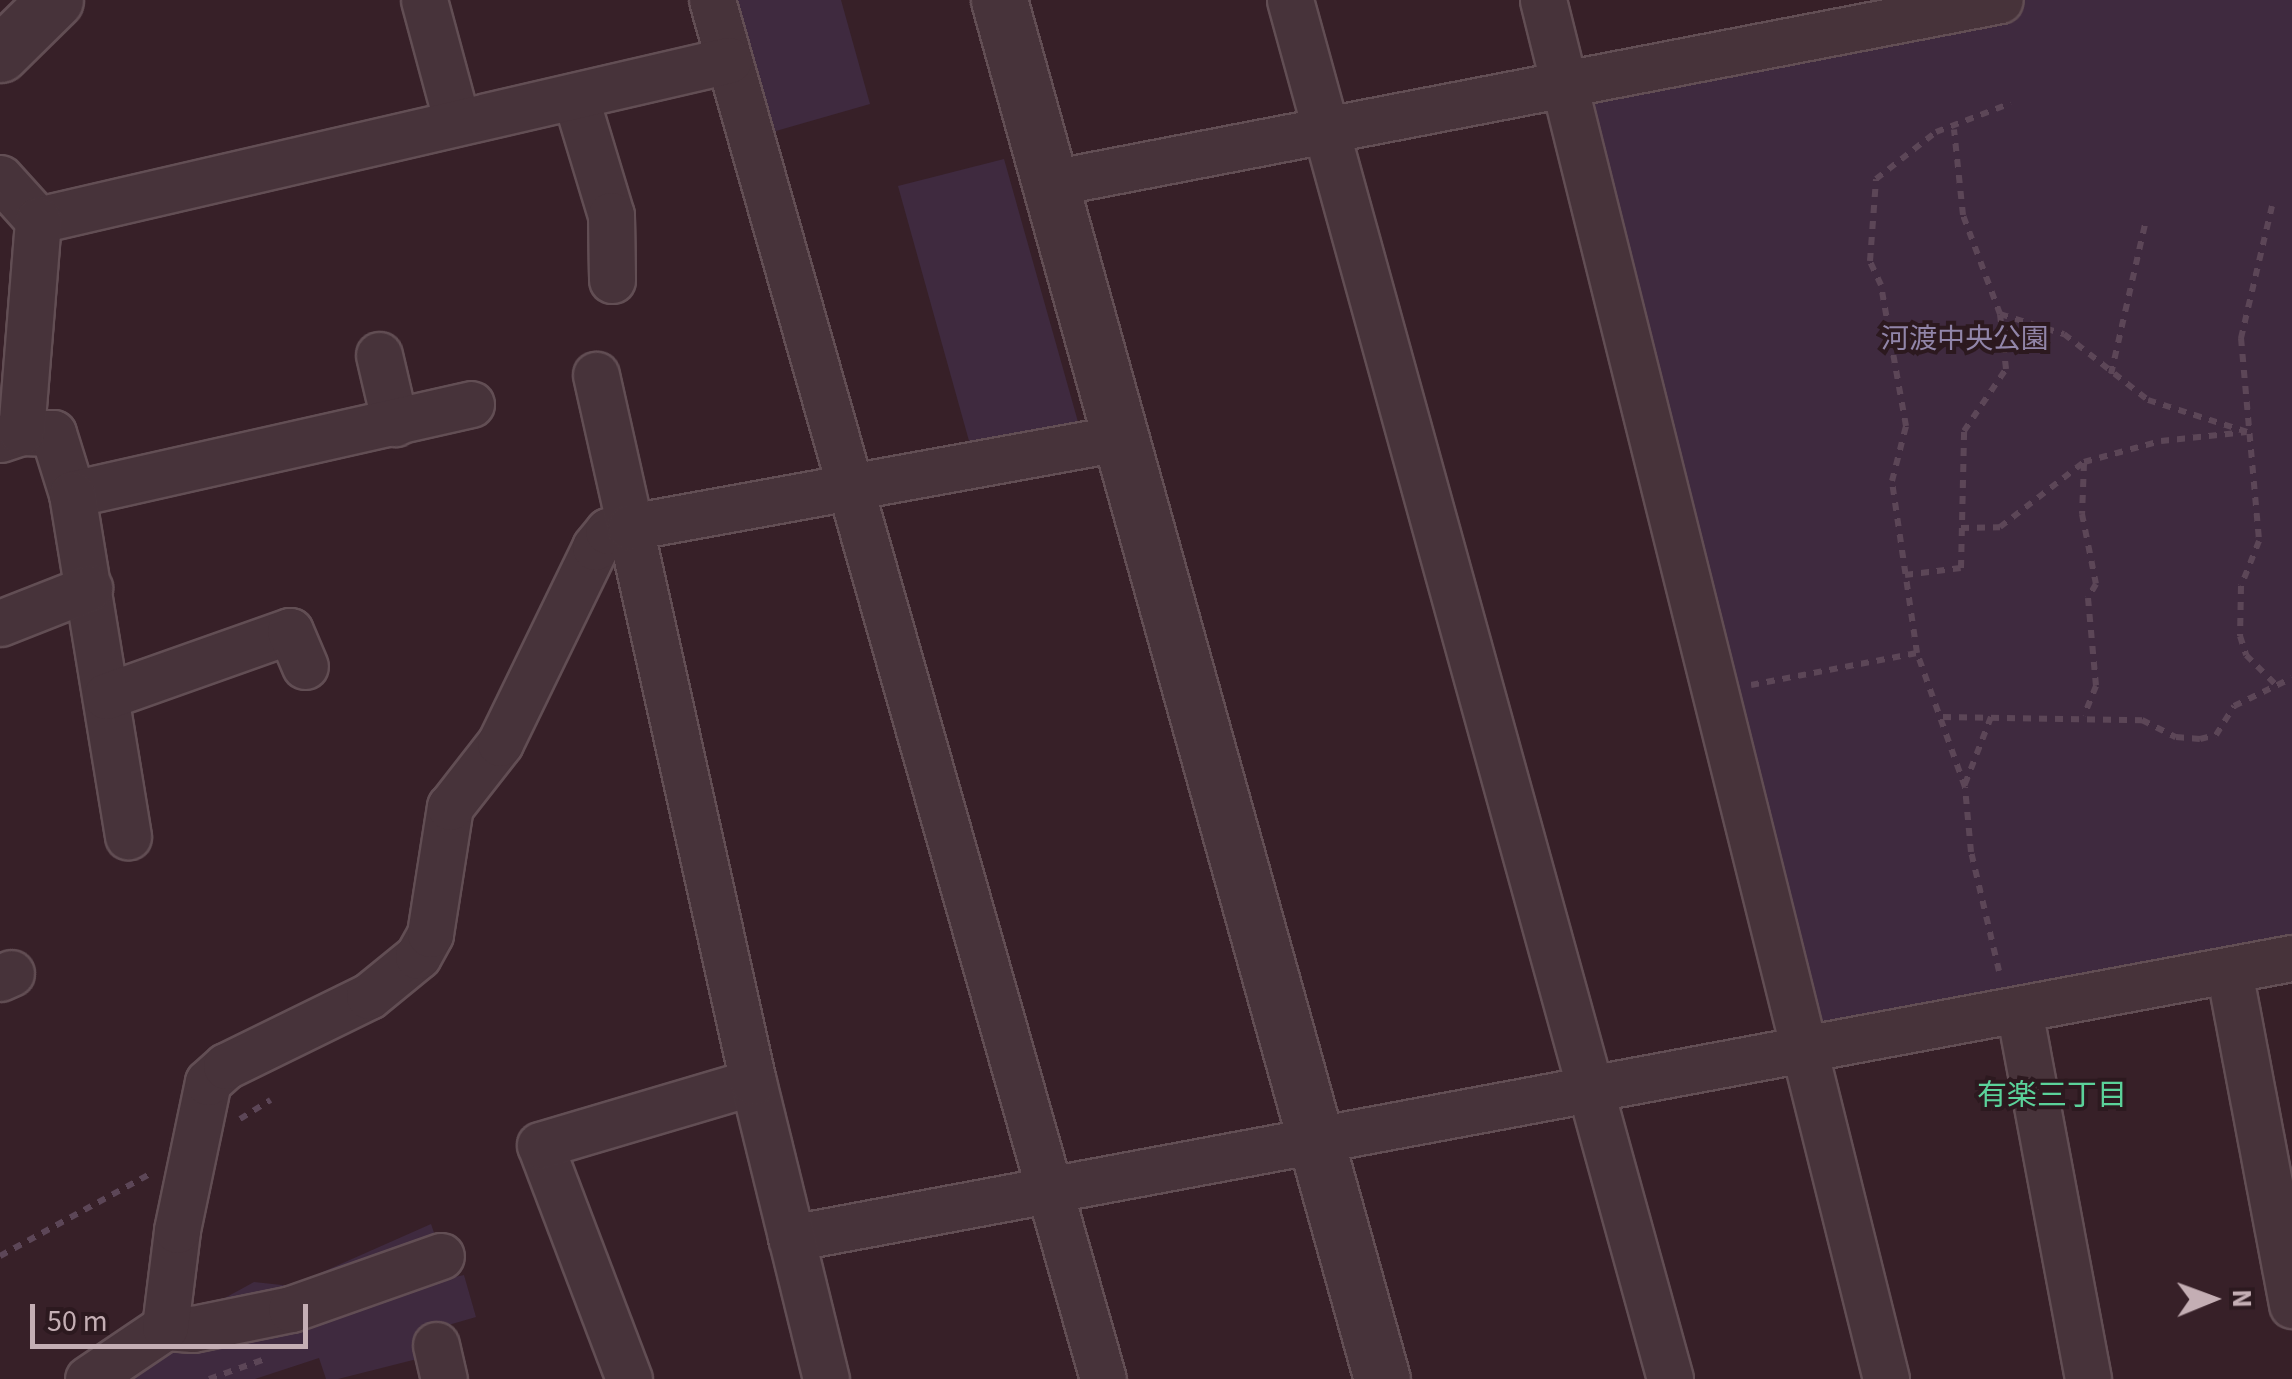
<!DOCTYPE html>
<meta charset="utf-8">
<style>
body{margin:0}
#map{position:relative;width:2292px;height:1379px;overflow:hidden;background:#372028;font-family:"Source Sans 3","Noto Sans JP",sans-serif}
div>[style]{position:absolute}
.green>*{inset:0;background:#3f2a3f}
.path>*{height:6px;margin-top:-3px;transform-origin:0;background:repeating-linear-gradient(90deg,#5c4657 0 8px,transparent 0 16px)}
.roads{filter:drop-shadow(2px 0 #624e54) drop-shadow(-2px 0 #624e54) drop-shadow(0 2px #624e54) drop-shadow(0 -2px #624e54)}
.minor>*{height:45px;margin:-22.5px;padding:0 22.5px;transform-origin:22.5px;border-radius:22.5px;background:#47333a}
.tertiary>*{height:55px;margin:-27.5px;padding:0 27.5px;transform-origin:27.5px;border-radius:27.5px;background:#47333a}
span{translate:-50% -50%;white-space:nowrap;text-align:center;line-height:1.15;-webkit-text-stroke:8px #2c191f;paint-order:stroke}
.park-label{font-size:28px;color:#9185a9}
.neighbourhood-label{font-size:30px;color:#5bd29a}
.north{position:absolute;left:2162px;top:1249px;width:100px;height:100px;-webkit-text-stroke:8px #2c191f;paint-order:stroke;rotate:89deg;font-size:28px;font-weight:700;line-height:40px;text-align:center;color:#c4aeb4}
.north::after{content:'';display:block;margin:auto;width:35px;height:45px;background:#c4aeb4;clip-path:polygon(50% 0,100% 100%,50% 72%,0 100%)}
.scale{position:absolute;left:30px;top:1304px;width:278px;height:45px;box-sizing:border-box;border:5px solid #c4aeb4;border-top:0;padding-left:12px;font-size:30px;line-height:35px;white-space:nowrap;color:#c4aeb4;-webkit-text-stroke:8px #2c191f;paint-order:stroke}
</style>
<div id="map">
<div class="green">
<div style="clip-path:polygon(731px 0,841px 0,870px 104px,769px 133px)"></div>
<div style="clip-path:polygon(2000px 0,2292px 0,2292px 958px,1808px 1047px,1563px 83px)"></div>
<div style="clip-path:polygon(1004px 159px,1080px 429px,971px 448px,898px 186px)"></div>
<div style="clip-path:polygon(431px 1224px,450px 1278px,464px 1275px,476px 1317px,414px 1335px,421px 1358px,338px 1379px,326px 1379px,319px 1358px,255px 1379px,104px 1379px,183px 1321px,254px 1282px,291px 1286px)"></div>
</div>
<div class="path">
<div style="left:2272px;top:206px;width:136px;rotate:103.2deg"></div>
<div style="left:2241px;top:338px;width:204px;rotate:84.9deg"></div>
<div style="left:2259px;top:541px;width:48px;rotate:111.8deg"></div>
<div style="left:2241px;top:586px;width:50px;rotate:91.1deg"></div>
<div style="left:2240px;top:636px;width:20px;rotate:72deg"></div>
<div style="left:2246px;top:655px;width:41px;rotate:45deg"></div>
<div style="left:2000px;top:314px;width:67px;rotate:17.4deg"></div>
<div style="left:2064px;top:334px;width:107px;rotate:38.2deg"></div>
<div style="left:2148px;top:400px;width:104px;rotate:17.9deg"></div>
<div style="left:2111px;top:374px;width:158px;rotate:-77.2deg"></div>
<div style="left:2084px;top:463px;width:51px;rotate:92.2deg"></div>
<div style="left:2082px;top:514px;width:71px;rotate:78.7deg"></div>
<div style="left:2096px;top:584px;width:16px;rotate:120deg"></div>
<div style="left:2088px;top:598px;width:88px;rotate:84.8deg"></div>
<div style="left:2096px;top:686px;width:32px;rotate:112deg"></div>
<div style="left:1961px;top:528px;width:39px;rotate:-1deg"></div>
<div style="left:2000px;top:527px;width:106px;rotate:-37.7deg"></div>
<div style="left:2084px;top:462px;width:80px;rotate:-15.3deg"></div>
<div style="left:2161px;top:441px;width:86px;rotate:-6deg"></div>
<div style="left:1905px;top:575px;width:56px;rotate:-7.1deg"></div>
<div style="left:1961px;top:568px;width:137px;rotate:-88.7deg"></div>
<div style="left:1964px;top:431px;width:75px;rotate:-55.9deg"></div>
<div style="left:2006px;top:369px;width:55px;rotate:-96.2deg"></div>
<div style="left:2000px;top:314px;width:106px;rotate:-110.5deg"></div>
<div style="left:1963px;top:215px;width:86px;rotate:-96deg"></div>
<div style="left:1751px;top:685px;width:169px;rotate:-10.9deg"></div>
<div style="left:1943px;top:717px;width:199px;rotate:0.9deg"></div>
<div style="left:2142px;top:720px;width:38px;rotate:27deg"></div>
<div style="left:2176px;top:737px;width:24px;rotate:5deg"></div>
<div style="left:2200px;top:739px;width:16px;rotate:-14deg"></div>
<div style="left:2216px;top:735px;width:34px;rotate:-58deg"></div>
<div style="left:2234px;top:706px;width:64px;rotate:-25.8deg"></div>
<div style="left:1965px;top:784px;width:72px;rotate:-68.8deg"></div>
<div style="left:1999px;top:971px;width:122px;rotate:-103.2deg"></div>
<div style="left:1971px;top:852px;width:65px;rotate:-95.3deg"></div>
<div style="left:1965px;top:787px;width:142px;rotate:-109.7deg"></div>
<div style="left:1917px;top:653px;width:174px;rotate:-98.3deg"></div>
<div style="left:1892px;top:481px;width:57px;rotate:-75.7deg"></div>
<div style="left:1906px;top:426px;width:143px;rotate:-100.1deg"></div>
<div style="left:1881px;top:285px;width:26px;rotate:-115deg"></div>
<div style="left:1870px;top:261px;width:82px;rotate:-85.8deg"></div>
<div style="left:1876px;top:179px;width:76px;rotate:-38.1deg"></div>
<div style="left:1936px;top:132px;width:80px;rotate:-21.1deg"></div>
<div style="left:240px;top:1119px;width:36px;rotate:-32deg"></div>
<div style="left:0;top:1256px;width:169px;rotate:-28.7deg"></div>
<div style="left:209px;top:1379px;width:63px;rotate:-19.6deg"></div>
</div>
<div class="roads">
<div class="minor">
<div style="left:424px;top:0;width:126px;rotate:74.9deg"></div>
<div style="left:712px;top:0;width:1433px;rotate:74.17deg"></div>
<div style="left:1290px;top:0;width:1430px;rotate:74.59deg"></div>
<div style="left:1543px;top:0;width:1421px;rotate:76.03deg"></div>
<div style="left:575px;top:96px;width:124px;rotate:73.2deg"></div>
<div style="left:611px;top:215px;width:65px;rotate:89.1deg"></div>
<div style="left:0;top:178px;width:57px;rotate:47.9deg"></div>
<div style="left:38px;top:220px;width:709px;rotate:-13.04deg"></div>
<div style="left:1051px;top:183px;width:966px;rotate:-10.91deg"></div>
<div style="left:379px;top:355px;width:70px;rotate:76.8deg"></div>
<div style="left:21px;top:432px;width:32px;rotate:2deg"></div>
<div style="left:53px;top:433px;width:64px;rotate:72.7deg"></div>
<div style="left:72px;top:494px;width:409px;rotate:-12.7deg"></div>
<div style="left:0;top:439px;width:22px;rotate:-18deg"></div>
<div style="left:21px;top:432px;width:213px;rotate:-85.4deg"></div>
<div style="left:72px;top:494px;width:347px;rotate:80.7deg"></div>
<div style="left:0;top:623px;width:96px;rotate:-21.5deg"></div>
<div style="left:106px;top:696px;width:195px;rotate:-19.5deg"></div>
<div style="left:290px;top:631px;width:38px;rotate:67deg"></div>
<div style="left:2229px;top:971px;width:340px;rotate:79.3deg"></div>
<div style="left:0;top:978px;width:12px;rotate:-24deg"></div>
<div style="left:2019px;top:1010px;width:375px;rotate:79.4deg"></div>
<div style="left:791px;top:1238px;width:1527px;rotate:-10.57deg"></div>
<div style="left:165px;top:1327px;width:28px;rotate:4deg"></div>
<div style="left:193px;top:1329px;width:100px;rotate:-11.5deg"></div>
<div style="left:291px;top:1309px;width:159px;rotate:-19.5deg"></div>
<div style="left:436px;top:1345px;width:35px;rotate:77deg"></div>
<div style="left:88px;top:1379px;width:93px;rotate:-34deg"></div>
<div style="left:165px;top:1327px;width:98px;rotate:-82.9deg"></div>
<div style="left:177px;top:1230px;width:151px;rotate:-78.2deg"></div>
<div style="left:208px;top:1082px;width:24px;rotate:-42deg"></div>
<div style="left:226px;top:1066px;width:159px;rotate:-26.1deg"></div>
<div style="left:369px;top:996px;width:63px;rotate:-39.2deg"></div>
<div style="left:418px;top:956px;width:25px;rotate:-61deg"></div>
<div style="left:430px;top:934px;width:129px;rotate:-81.1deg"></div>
<div style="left:450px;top:807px;width:81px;rotate:-52deg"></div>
<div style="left:500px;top:743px;width:218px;rotate:-64.1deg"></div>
<div style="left:595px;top:547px;width:21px;rotate:-51deg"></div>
<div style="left:608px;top:531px;width:22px;rotate:-10deg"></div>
<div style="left:630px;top:527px;width:156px;rotate:-102.6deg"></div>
<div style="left:629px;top:1379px;width:250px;rotate:-110.8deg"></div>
<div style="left:540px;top:1145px;width:222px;rotate:-16.5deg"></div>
<div style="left:826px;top:1379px;width:306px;rotate:-103.8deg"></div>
<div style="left:753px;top:1082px;width:568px;rotate:-102.5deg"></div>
<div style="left:630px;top:527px;width:500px;rotate:-10.3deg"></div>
</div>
<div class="tertiary">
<div style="left:999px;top:0;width:1431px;rotate:74.48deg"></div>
<div style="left:0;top:54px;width:77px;rotate:-44.5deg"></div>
</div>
</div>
<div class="park-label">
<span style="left:1965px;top:339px">河渡中央公園</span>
</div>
<div class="neighbourhood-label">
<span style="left:2052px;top:1096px">有楽三丁目</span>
</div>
<div class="north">N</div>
<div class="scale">50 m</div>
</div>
